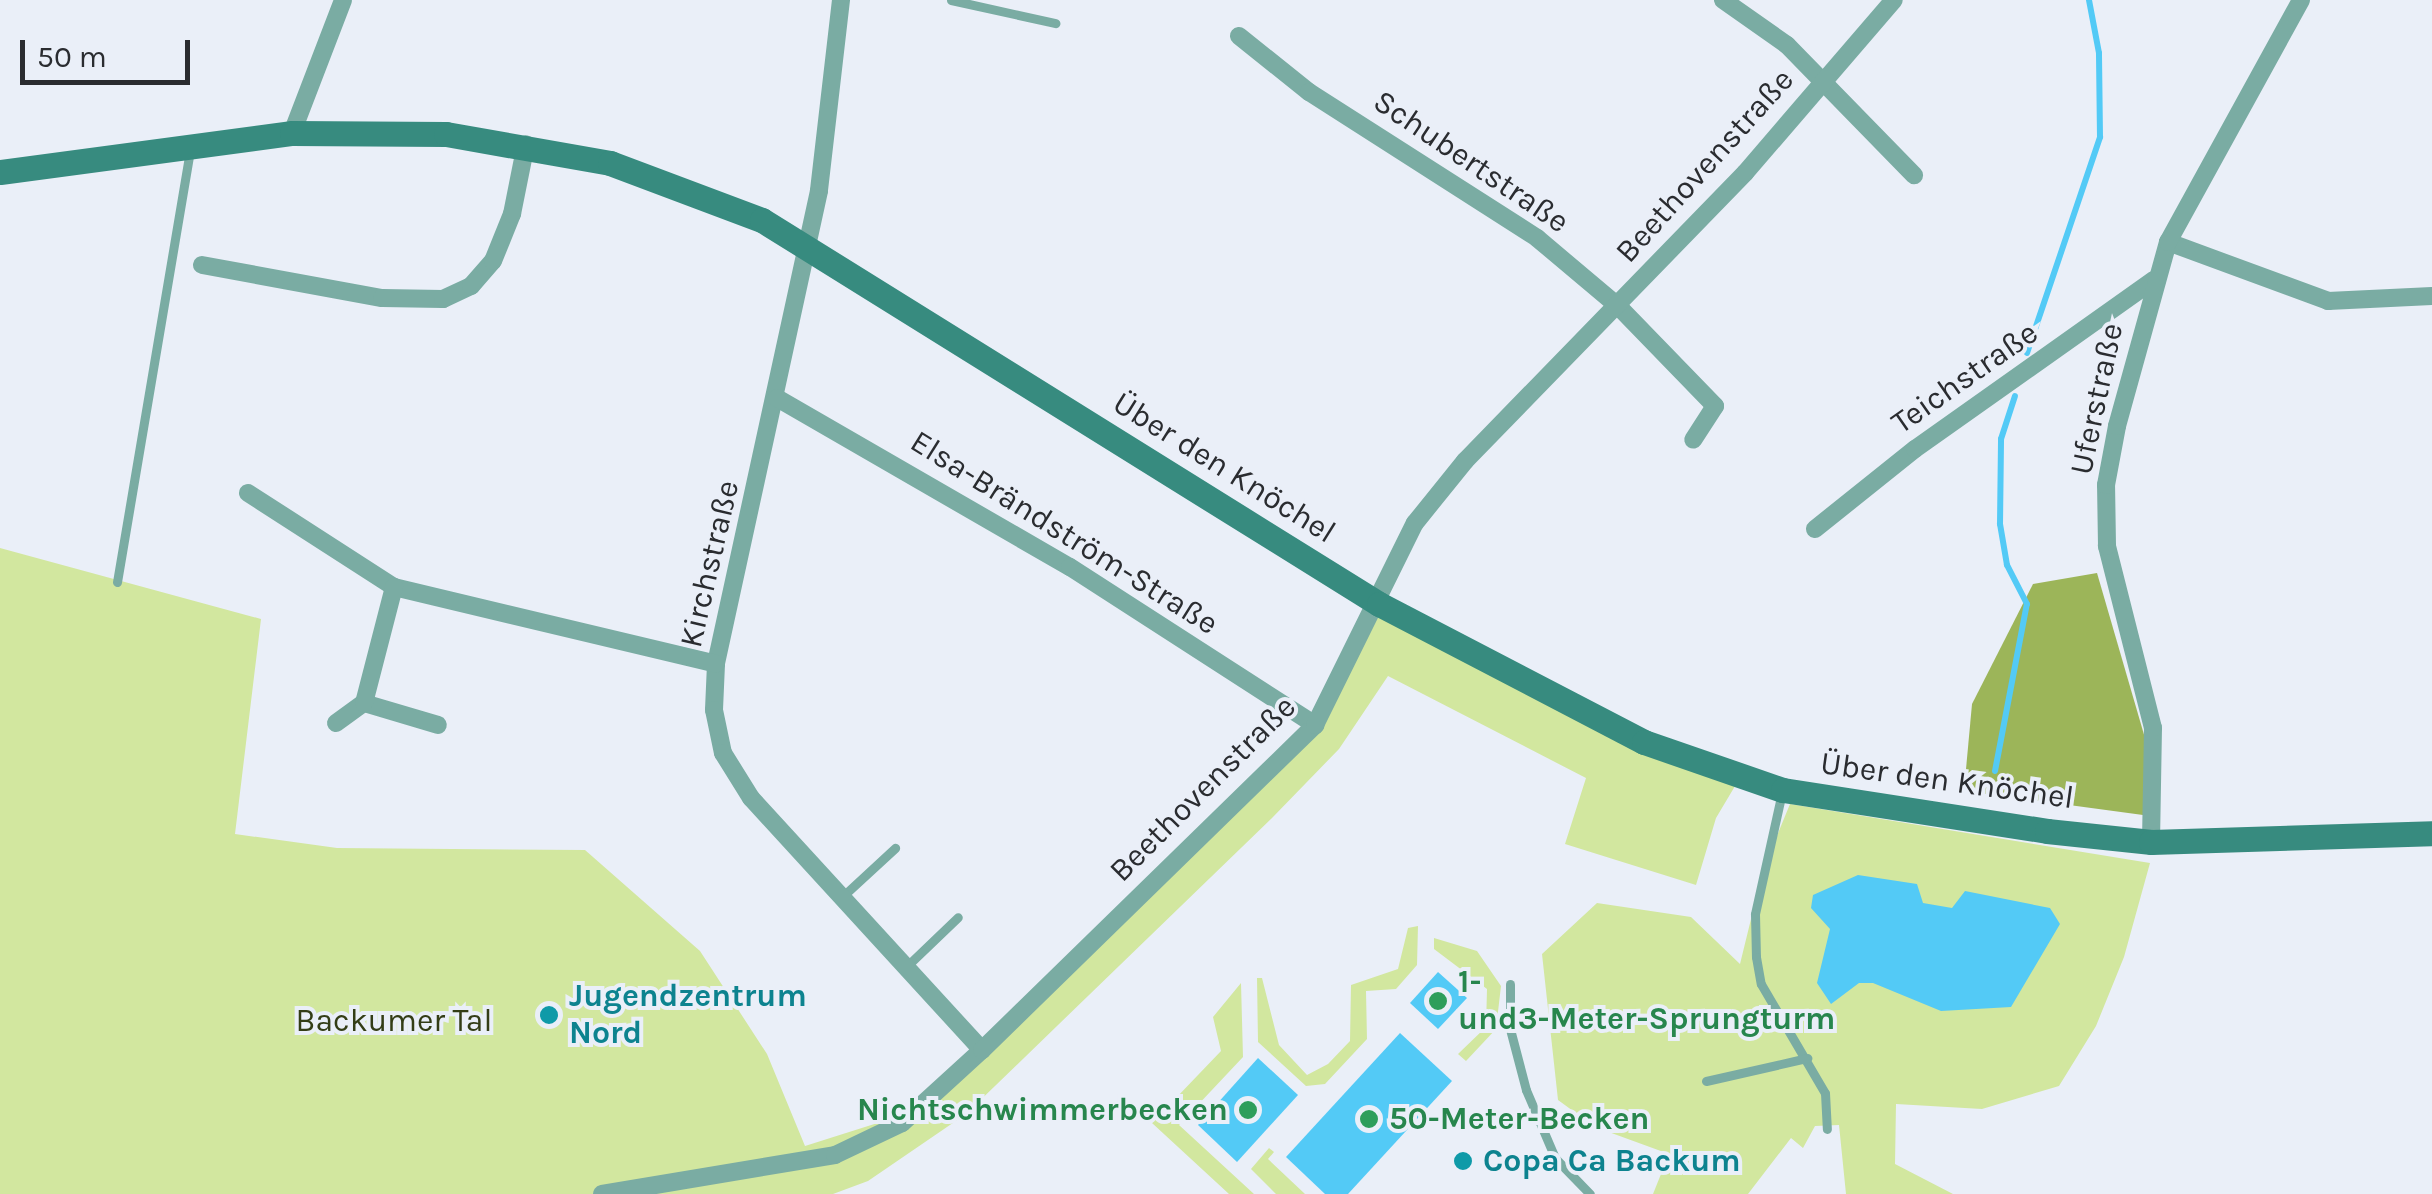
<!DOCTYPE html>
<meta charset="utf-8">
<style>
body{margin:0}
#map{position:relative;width:2432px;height:1194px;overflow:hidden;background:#eaeff8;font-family:Karla,sans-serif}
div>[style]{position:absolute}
.green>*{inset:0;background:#d2e79f}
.forest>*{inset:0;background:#9cb559}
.water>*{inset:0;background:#53caf6}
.stream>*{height:6px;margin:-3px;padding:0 3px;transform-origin:3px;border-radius:3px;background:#53caf6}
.lane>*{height:9px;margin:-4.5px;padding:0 4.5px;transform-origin:4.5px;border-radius:4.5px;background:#7aaca3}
.street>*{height:18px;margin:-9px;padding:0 9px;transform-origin:9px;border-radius:9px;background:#7aaca3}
.secondary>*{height:25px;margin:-12.5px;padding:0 12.5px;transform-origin:12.5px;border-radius:12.5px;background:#378b7f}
.dots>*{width:28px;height:28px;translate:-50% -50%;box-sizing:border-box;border:5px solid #eaeff8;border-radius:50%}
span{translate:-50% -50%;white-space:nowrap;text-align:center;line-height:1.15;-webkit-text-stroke:8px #eaeff8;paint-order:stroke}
.street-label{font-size:32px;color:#2a2c30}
.leisure-label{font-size:32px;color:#27864d;font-weight:700}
.left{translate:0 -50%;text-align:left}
.right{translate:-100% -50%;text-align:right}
.culture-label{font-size:32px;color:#0d838f;font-weight:700}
.park-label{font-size:32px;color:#333d16}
.scale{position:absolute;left:20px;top:40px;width:170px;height:45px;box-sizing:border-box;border:5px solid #2a2c30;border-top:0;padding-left:12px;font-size:30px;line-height:35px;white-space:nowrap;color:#2a2c30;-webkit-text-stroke:8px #eaeff8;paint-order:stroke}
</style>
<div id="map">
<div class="green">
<div style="clip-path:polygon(0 548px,261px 619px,235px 834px,337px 848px,585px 850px,700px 951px,767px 1054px,805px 1146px,887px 1120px,902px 1123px,1315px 725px,1379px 604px,1741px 776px,1716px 818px,1696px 885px,1565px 844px,1586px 778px,1388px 676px,1339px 749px,1272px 818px,966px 1114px,868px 1181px,833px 1194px,0 1194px)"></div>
<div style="clip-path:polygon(1790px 804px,2150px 863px,2124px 957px,2096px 1026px,2059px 1086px,1982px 1109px,1896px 1104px,1895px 1164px,1953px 1194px,1846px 1194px,1839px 1125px,1815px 1126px,1803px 1148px,1791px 1138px,1748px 1194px,1653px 1194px,1669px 1154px,1595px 1127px,1558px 1100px,1542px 954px,1597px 903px,1691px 917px,1740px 964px,1763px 870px)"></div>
<div style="clip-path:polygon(1418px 926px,1417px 965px,1396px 989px,1366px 991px,1367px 1039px,1325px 1084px,1306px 1086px,1258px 1042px,1257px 978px,1262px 978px,1279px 1045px,1307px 1075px,1328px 1064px,1350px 1041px,1351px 985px,1398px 969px,1408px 928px)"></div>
<div style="clip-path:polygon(1434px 938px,1477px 951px,1501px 986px,1496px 1029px,1466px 1061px,1458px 1054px,1486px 1027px,1487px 989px,1434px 949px)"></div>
<div style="clip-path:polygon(1241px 983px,1243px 1057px,1179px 1125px,1254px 1194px,1229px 1194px,1152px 1123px,1221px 1051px,1213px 1017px)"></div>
<div style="clip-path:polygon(1269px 1148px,1274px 1152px,1268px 1159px,1305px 1194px,1276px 1194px,1251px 1169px)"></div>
</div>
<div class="forest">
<div style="clip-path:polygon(2097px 573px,2147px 745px,2147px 809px,2143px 815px,1964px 791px,1972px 704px,2033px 584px)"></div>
</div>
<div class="water">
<div style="clip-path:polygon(1858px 875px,1917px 884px,1923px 903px,1952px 908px,1965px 891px,2050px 908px,2060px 924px,2011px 1007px,1941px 1011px,1873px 983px,1859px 983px,1831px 1004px,1817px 983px,1830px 929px,1811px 908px,1813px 895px)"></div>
<div style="clip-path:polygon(1438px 972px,1467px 998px,1438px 1029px,1410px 1003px)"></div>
<div style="clip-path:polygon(1400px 1033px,1452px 1081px,1348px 1194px,1325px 1194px,1286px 1157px)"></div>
<div style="clip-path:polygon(1258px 1058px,1298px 1095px,1237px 1162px,1198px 1125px)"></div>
</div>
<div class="stream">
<div style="left:2027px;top:353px;width:228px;rotate:-71.3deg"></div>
<div style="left:2100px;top:137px;width:84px;rotate:-90.7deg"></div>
<div style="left:2099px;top:53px;width:54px;rotate:-100.7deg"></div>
<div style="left:1995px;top:771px;width:170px;rotate:-79.2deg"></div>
<div style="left:2027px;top:604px;width:44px;rotate:-117.1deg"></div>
<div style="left:2007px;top:565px;width:42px;rotate:-99.7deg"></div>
<div style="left:2000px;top:524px;width:85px;rotate:-89.3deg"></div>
<div style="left:2001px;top:439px;width:45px;rotate:-72deg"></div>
</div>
<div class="lane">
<div style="left:951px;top:0;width:107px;rotate:12.5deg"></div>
<div style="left:117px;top:582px;width:437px;rotate:-80.4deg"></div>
<div style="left:1782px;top:792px;width:125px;rotate:102.5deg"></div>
<div style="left:1755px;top:914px;width:43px;rotate:88.7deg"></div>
<div style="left:1756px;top:957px;width:27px;rotate:80deg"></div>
<div style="left:1761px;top:984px;width:126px;rotate:59.6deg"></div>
<div style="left:1825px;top:1093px;width:36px;rotate:87deg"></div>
<div style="left:843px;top:896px;width:71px;rotate:-42.7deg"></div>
<div style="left:908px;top:965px;width:69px;rotate:-43.8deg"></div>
<div style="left:1510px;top:984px;width:45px;rotate:90deg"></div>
<div style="left:1510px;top:1029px;width:63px;rotate:75.3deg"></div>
<div style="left:1526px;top:1090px;width:74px;rotate:66.9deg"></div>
<div style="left:1555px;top:1158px;width:50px;rotate:45.8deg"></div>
<div style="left:1706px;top:1081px;width:104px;rotate:-12.8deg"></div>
</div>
<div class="street">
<div style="left:841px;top:0;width:192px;rotate:96.6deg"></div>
<div style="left:819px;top:191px;width:484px;rotate:102.3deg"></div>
<div style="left:716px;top:664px;width:46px;rotate:92.5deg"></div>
<div style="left:714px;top:710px;width:44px;rotate:78.2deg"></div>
<div style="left:723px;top:753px;width:53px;rotate:58.1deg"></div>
<div style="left:751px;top:798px;width:342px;rotate:47.5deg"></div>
<div style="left:1723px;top:0;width:78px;rotate:35.1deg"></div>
<div style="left:1787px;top:45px;width:182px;rotate:45.7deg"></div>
<div style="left:1239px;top:36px;width:90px;rotate:38.7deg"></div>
<div style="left:1309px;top:92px;width:271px;rotate:32.6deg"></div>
<div style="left:1537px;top:238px;width:107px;rotate:40.1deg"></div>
<div style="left:1619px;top:307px;width:138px;rotate:45.9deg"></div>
<div style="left:1715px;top:406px;width:40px;rotate:122.9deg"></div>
<div style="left:292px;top:133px;width:142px;rotate:-69deg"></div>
<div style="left:2168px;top:242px;width:171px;rotate:20.2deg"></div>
<div style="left:2328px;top:301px;width:104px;rotate:-2.8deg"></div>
<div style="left:202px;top:265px;width:183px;rotate:10.4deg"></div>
<div style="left:382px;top:298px;width:61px;rotate:0.9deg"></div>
<div style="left:443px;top:299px;width:31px;rotate:-25deg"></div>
<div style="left:471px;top:286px;width:33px;rotate:-49deg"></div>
<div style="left:493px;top:261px;width:51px;rotate:-68deg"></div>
<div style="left:512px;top:214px;width:71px;rotate:-78.7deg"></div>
<div style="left:777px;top:398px;width:338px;rotate:30deg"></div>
<div style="left:1070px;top:567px;width:292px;rotate:32.8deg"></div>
<div style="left:248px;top:493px;width:174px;rotate:32.8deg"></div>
<div style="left:394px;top:587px;width:331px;rotate:13.4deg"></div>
<div style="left:1815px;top:529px;width:128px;rotate:-38.7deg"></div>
<div style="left:1915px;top:449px;width:293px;rotate:-35.3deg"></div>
<div style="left:364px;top:703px;width:77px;rotate:16.6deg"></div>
<div style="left:336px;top:723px;width:34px;rotate:-36deg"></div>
<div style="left:364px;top:703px;width:120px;rotate:-75.5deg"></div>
<div style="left:2151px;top:842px;width:114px;rotate:-89deg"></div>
<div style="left:2153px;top:728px;width:188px;rotate:-104.2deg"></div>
<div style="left:2107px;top:546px;width:61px;rotate:-90.9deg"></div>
<div style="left:2106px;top:485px;width:60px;rotate:-79.4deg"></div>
<div style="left:2117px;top:426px;width:191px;rotate:-74.5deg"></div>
<div style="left:2168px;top:242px;width:276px;rotate:-61.2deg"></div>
<div style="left:602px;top:1194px;width:236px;rotate:-9.5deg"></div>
<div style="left:835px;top:1155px;width:74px;rotate:-25.5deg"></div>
<div style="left:902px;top:1123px;width:108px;rotate:-42.4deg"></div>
<div style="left:982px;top:1050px;width:465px;rotate:-44.3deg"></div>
<div style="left:1315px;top:725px;width:225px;rotate:-63.7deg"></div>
<div style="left:1415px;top:523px;width:80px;rotate:-51.1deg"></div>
<div style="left:1465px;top:461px;width:402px;rotate:-45.8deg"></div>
<div style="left:1745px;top:173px;width:228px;rotate:-49.3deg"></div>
</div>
<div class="secondary">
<div style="left:0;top:172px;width:295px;rotate:-7.6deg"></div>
<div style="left:292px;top:133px;width:154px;rotate:0.4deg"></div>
<div style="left:446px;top:134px;width:167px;rotate:10deg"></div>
<div style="left:610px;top:163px;width:162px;rotate:20.6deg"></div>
<div style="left:762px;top:220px;width:727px;rotate:31.9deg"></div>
<div style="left:1379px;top:604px;width:299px;rotate:27.5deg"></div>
<div style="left:1644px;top:742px;width:147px;rotate:19.1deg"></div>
<div style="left:1783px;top:790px;width:267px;rotate:8.8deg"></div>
<div style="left:2047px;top:831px;width:105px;rotate:6deg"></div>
<div style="left:2151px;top:842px;width:281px;rotate:-1.8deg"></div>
</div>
<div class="dots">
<div style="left:1438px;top:1001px;background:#2e9e5b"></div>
<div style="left:549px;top:1015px;background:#0f9aa8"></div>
<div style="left:1248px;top:1110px;background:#2e9e5b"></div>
<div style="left:1369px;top:1119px;background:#2e9e5b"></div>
<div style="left:1463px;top:1161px;background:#0f9aa8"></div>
</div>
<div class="street-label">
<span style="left:1471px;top:162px;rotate:34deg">Schubertstraße</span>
<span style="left:1705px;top:166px;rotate:-48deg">Beethovenstraße</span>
<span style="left:1965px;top:378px;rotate:-35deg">Teichstraße</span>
<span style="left:2097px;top:399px;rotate:-78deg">Uferstraße</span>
<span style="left:1224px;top:468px;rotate:32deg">Über den Knöchel</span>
<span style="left:1064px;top:533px;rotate:32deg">Elsa-Brändström-Straße</span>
<span style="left:710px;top:564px;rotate:-77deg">Kirchstraße</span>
<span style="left:1947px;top:781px;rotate:8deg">Über den Knöchel</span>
<span style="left:1203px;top:789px;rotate:-45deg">Beethovenstraße</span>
</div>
<div class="leisure-label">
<span class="left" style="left:1458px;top:1001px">1-<br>und3-Meter-Sprungturm</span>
<span class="right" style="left:1228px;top:1110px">Nichtschwimmerbecken</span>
<span class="left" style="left:1389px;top:1119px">50-Meter-Becken</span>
</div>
<div class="culture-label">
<span class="left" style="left:569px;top:1015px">Jugendzentrum<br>Nord</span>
<span class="left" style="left:1483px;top:1161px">Copa Ca Backum</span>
</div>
<div class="park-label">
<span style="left:394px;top:1021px">Backumer Tal</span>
</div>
<div class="scale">50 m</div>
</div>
